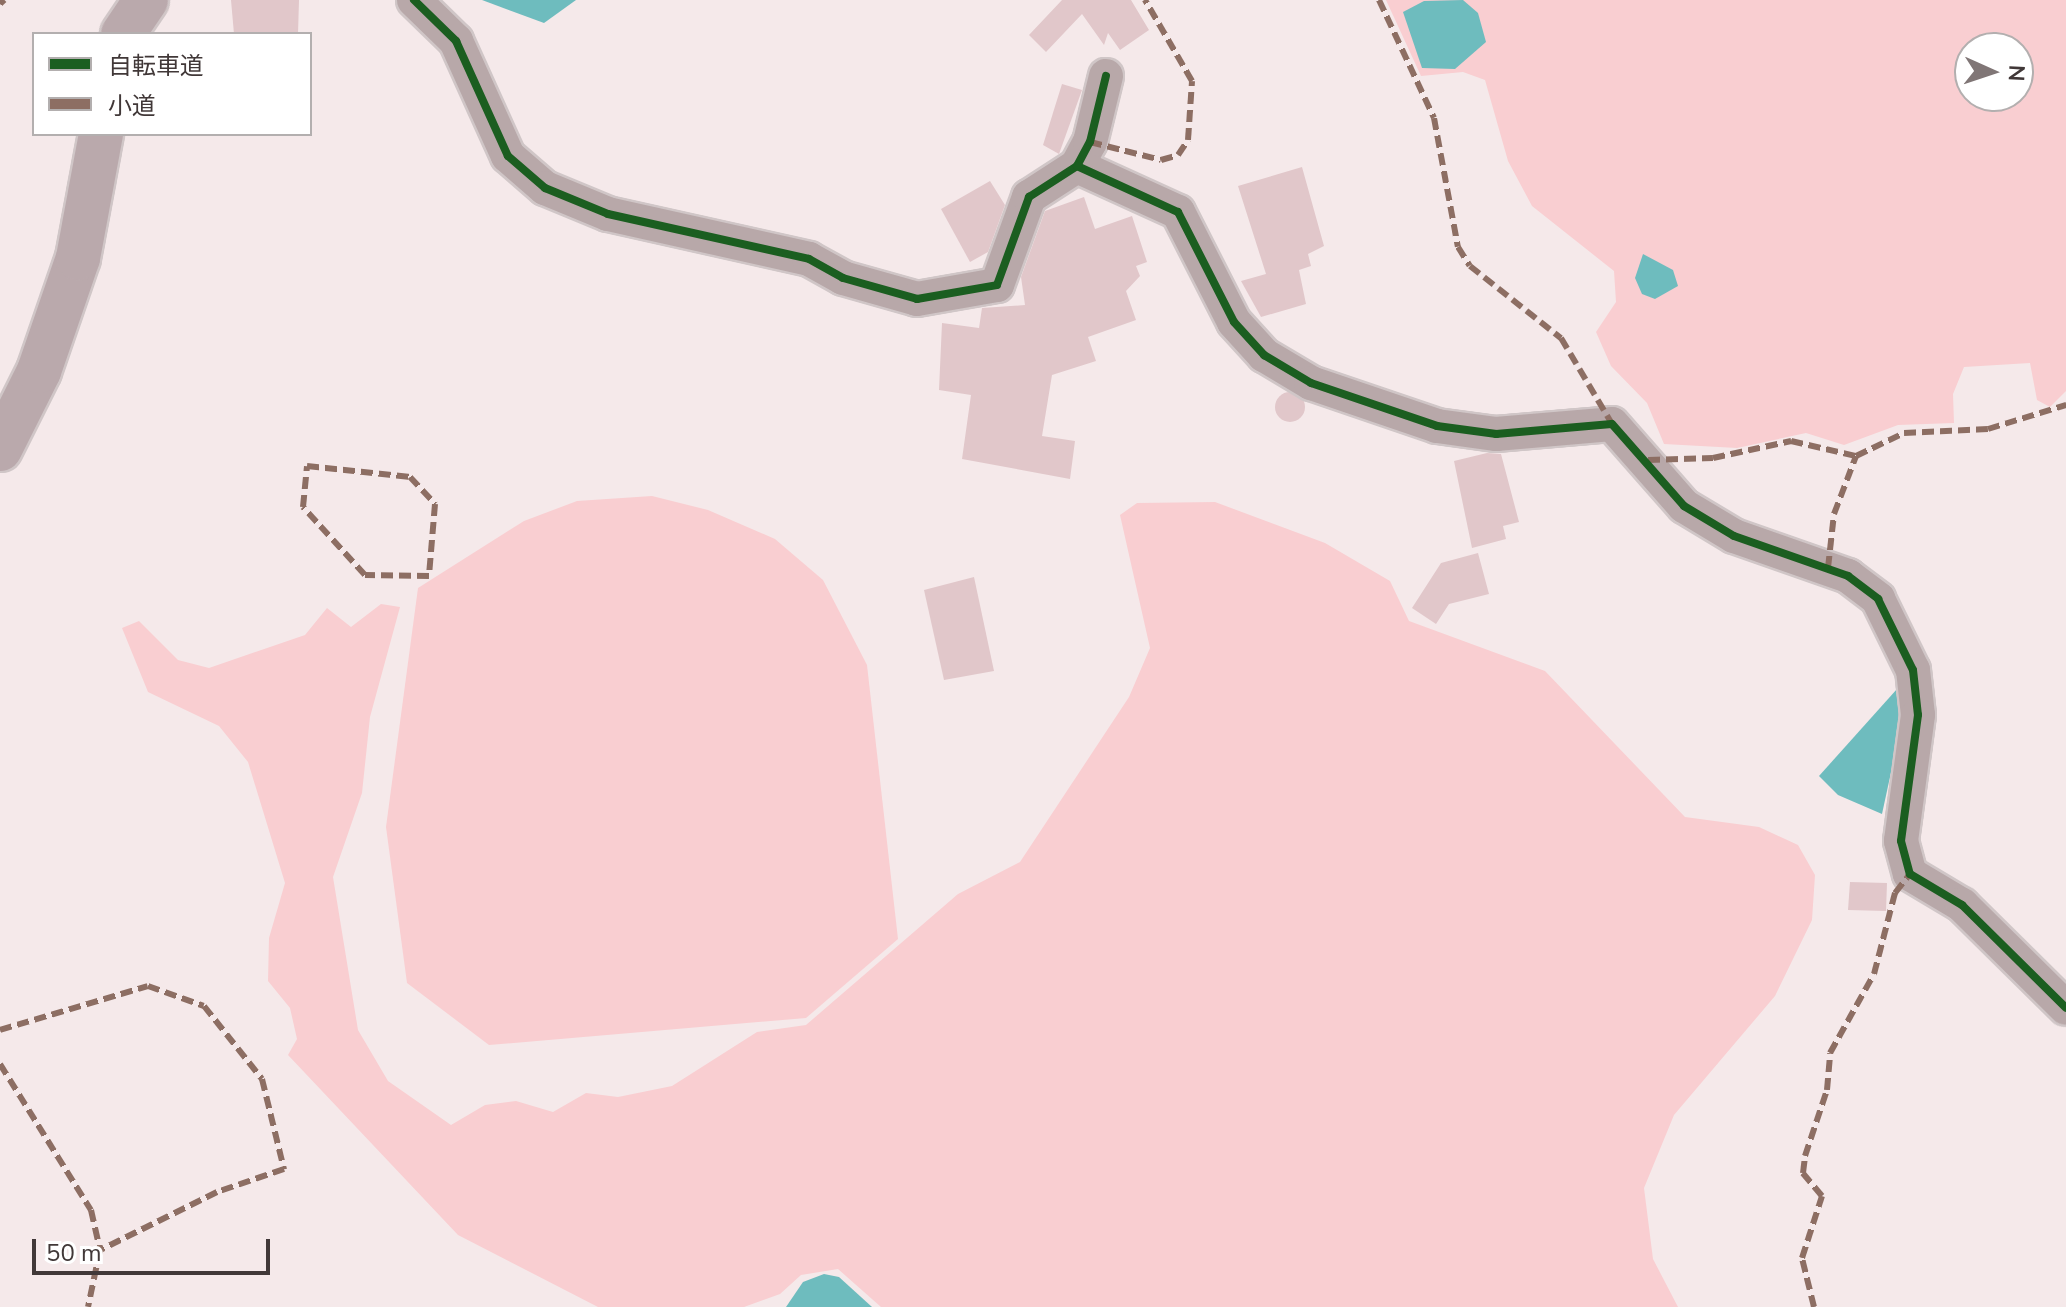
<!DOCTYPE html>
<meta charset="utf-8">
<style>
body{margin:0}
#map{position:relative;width:2066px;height:1307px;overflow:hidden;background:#f5e9ea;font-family:"Nunito Sans","Noto Sans JP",sans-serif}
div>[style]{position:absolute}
.green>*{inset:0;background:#f9ced1}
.water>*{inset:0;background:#6ebcbe}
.building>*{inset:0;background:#e1c7ca}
.round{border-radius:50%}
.roads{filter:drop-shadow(2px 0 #d0c6c7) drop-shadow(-2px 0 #d0c6c7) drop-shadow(0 2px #d0c6c7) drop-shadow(0 -2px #d0c6c7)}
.minor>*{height:34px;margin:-17px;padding:0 17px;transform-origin:17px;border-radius:17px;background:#b8a8a9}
.primary>*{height:44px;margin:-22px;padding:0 22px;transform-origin:22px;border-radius:22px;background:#baa9ac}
.quiet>*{height:6px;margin-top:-3px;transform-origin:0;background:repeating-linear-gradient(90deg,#8d6e63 0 12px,transparent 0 18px)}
.cycleway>*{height:8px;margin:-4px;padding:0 4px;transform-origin:4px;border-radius:4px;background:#1b5e20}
span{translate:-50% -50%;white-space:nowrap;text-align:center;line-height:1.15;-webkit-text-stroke:6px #fff;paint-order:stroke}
.legend{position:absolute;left:32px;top:32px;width:280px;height:104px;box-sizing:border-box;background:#fff;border:2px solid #b3afaf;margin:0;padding:10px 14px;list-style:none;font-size:24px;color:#413838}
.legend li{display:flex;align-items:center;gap:16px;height:40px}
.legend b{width:40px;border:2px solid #b3afaf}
.north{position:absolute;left:1954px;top:32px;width:80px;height:80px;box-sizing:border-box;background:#fff;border:2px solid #b3afaf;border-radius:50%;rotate:93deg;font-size:22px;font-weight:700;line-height:32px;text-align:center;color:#413838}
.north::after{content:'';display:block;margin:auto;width:28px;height:36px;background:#807676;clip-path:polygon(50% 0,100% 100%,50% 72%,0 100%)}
.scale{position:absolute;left:32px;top:1239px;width:238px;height:36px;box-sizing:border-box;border:4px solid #413838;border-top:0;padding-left:10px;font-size:24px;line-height:28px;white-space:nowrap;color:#413838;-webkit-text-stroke:6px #fff;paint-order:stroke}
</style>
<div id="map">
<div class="green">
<div style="clip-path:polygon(evenodd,1386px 0,2066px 0,2066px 391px,2050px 407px,2037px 400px,2030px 363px,1964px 367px,1953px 394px,1954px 423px,1898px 425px,1844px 445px,1806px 433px,1737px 448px,1664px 444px,1647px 403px,1611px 366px,1596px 332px,1616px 302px,1614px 271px,1532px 206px,1508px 161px,1485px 80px,1463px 72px,1421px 76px,1386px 0,1970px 48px,2018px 48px,2018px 96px,1970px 96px,1970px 48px)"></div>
<div style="clip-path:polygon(652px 496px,708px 510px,775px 539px,823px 580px,867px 665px,898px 939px,806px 1018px,489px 1045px,407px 983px,386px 827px,418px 588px,524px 521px,577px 501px)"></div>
<div style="clip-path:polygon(1215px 502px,1325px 543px,1390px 581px,1409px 621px,1545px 671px,1685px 817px,1759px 827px,1798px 845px,1815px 875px,1812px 920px,1775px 996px,1674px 1115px,1644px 1188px,1653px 1259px,1678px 1307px,881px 1307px,838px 1269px,801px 1275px,780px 1294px,744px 1307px,598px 1307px,458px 1235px,288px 1055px,297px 1039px,290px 1008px,268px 981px,269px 938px,285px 883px,248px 762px,219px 726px,148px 692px,122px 628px,139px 621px,178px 660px,209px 668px,305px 635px,327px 608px,351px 627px,381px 604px,400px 607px,370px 717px,362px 793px,333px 877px,358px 1030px,388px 1081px,451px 1125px,485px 1105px,516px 1101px,553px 1112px,586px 1093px,618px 1097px,672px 1086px,757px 1032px,806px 1025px,958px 894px,1020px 862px,1129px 697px,1150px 648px,1120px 515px,1137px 503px)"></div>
</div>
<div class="water">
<div style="clip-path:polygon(482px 0,576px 0,544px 23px)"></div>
<div style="clip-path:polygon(1463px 0,1478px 13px,1486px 42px,1455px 69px,1422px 68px,1403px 12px,1424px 1px)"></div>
<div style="clip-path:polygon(1643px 254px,1673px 270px,1678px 286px,1655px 299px,1642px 294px,1635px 278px)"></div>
<div style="clip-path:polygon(1897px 689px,1903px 717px,1882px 814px,1838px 795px,1819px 776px)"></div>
<div style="clip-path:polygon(824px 1274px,839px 1277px,872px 1307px,786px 1307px,803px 1282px)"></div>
</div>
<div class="building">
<div style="clip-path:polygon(231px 0,299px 0,298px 34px,234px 34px)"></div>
<div style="clip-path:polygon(1062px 0,1131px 0,1149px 30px,1120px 50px,1108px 33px,1104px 45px,1082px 14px,1046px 52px,1029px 35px)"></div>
<div style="clip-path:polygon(1062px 84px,1082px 90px,1059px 154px,1043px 145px)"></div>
<div style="clip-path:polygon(1302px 167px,1324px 246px,1308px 254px,1311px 266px,1299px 270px,1306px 304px,1261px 317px,1241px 281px,1266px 274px,1238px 186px)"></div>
<div style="clip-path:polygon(990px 181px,1005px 205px,988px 252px,970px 262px,941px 209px)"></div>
<div style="clip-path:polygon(1084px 197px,1095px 229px,1132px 216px,1147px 262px,1136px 266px,1140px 276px,1126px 291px,1136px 320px,1088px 337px,1096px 361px,1052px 375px,1042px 436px,1075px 441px,1070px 479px,962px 459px,971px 395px,939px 390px,942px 323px,979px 328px,982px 308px,1025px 305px,1021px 277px,1045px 211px)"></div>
<div class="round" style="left:1275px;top:392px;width:30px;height:30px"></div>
<div style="clip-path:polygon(1487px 453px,1501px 454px,1519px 522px,1503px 526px,1506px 539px,1472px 548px,1454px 461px)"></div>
<div style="clip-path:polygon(1478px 553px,1489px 594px,1449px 604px,1436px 624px,1412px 608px,1441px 563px)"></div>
<div style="clip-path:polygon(974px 577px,994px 671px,944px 680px,924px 590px)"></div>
<div style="clip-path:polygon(1850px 882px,1887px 883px,1886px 911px,1848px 910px)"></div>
</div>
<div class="roads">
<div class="minor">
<div style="left:414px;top:0;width:59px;rotate:44.3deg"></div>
<div style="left:456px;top:41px;width:126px;rotate:65.7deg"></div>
<div style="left:508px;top:156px;width:49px;rotate:40.9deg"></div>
<div style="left:545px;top:188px;width:68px;rotate:22.4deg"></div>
<div style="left:608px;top:214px;width:206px;rotate:12.6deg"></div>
<div style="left:809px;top:259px;width:39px;rotate:29deg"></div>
<div style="left:843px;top:278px;width:77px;rotate:15.8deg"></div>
<div style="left:917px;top:299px;width:81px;rotate:-9.9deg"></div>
<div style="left:997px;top:285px;width:94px;rotate:-70deg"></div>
<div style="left:1029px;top:197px;width:57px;rotate:-32.9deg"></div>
<div style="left:1077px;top:166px;width:27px;rotate:-62deg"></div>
<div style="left:1090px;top:142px;width:68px;rotate:-76.4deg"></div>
<div style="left:1077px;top:166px;width:111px;rotate:24.5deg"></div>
<div style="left:1178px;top:212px;width:123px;rotate:63deg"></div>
<div style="left:1234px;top:322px;width:45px;rotate:47.7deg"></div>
<div style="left:1264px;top:355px;width:55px;rotate:30.8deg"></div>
<div style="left:1311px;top:383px;width:133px;rotate:18.8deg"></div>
<div style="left:1437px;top:426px;width:60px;rotate:7.7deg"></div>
<div style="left:1496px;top:434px;width:116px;rotate:-4.9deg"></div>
<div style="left:1612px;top:424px;width:109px;rotate:48.7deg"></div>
<div style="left:1684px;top:506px;width:58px;rotate:31deg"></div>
<div style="left:1734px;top:536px;width:121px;rotate:19.3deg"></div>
<div style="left:1848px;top:576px;width:38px;rotate:37deg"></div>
<div style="left:1878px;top:599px;width:79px;rotate:63.8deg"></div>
<div style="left:1913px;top:670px;width:45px;rotate:83.7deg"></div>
<div style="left:1918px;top:715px;width:127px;rotate:97.7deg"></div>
<div style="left:1901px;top:841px;width:34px;rotate:75deg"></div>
<div style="left:1910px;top:874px;width:61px;rotate:30.8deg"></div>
<div style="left:1962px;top:905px;width:146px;rotate:44.7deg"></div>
</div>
<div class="primary">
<div style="left:123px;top:34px;width:41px;rotate:-55.9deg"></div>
<div style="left:0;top:449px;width:87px;rotate:-63.4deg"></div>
<div style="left:39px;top:371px;width:120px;rotate:-71deg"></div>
<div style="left:78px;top:258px;width:126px;rotate:-79.5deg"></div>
</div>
</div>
<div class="quiet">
<div style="left:1379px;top:0;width:130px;rotate:65deg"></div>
<div style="left:1434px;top:118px;width:131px;rotate:79.5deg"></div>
<div style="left:1458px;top:247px;width:22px;rotate:58deg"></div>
<div style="left:1470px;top:266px;width:116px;rotate:38.4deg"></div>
<div style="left:1561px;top:338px;width:100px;rotate:59.3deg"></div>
<div style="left:0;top:4px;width:6px;rotate:-45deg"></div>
<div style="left:1090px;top:142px;width:73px;rotate:14.2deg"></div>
<div style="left:1161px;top:160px;width:18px;rotate:-16deg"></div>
<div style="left:1178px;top:155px;width:18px;rotate:-56deg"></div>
<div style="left:1188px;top:140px;width:59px;rotate:-86.1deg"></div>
<div style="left:1192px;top:81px;width:94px;rotate:-120.1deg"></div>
<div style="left:1648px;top:460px;width:65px;rotate:-1.8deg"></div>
<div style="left:1713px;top:458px;width:80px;rotate:-12.3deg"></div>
<div style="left:1791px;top:441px;width:67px;rotate:13deg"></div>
<div style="left:307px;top:466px;width:104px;rotate:6.1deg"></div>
<div style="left:410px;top:477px;width:37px;rotate:47deg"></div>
<div style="left:435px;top:504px;width:72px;rotate:94.8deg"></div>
<div style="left:429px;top:576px;width:64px;rotate:-179.1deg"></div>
<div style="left:365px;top:575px;width:92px;rotate:-132.4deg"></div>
<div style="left:303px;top:507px;width:41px;rotate:-84.4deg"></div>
<div style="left:1828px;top:568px;width:54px;rotate:-83.7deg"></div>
<div style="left:1834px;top:514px;width:62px;rotate:-69.2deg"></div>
<div style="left:1856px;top:456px;width:53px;rotate:-25.6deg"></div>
<div style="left:1904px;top:433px;width:84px;rotate:-2.7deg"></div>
<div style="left:1988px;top:429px;width:82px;rotate:-17.1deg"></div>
<div style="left:0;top:1030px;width:154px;rotate:-16.6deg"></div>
<div style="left:148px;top:986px;width:59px;rotate:19.7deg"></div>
<div style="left:204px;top:1006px;width:93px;rotate:51.5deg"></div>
<div style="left:262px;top:1079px;width:93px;rotate:76.3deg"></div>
<div style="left:284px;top:1169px;width:71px;rotate:161.1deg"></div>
<div style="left:217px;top:1192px;width:131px;rotate:153.6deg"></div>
<div style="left:0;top:1064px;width:172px;rotate:58.1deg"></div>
<div style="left:91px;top:1210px;width:41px;rotate:77.3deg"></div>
<div style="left:100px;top:1250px;width:58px;rotate:101.9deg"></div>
<div style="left:1814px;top:1307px;width:50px;rotate:-103.8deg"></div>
<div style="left:1802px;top:1258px;width:65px;rotate:-72.1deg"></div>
<div style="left:1822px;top:1196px;width:30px;rotate:-130deg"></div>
<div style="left:1803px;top:1173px;width:17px;rotate:-83deg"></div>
<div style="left:1805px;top:1156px;width:70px;rotate:-71.6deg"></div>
<div style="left:1827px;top:1090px;width:37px;rotate:-85deg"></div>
<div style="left:1830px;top:1053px;width:90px;rotate:-60.9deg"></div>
<div style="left:1874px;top:974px;width:84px;rotate:-75.5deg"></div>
<div style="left:1895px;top:893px;width:24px;rotate:-52deg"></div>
</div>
<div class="cycleway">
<div style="left:414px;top:0;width:59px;rotate:44.3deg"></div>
<div style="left:456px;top:41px;width:126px;rotate:65.7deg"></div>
<div style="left:508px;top:156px;width:49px;rotate:40.9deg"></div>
<div style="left:545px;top:188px;width:68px;rotate:22.4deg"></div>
<div style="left:608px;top:214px;width:206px;rotate:12.6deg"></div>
<div style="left:809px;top:259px;width:39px;rotate:29deg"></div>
<div style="left:843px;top:278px;width:77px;rotate:15.8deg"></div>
<div style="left:917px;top:299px;width:81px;rotate:-9.9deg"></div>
<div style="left:997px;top:285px;width:94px;rotate:-70deg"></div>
<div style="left:1029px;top:197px;width:57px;rotate:-32.9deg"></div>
<div style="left:1077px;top:166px;width:27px;rotate:-62deg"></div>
<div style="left:1090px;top:142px;width:68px;rotate:-76.4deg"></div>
<div style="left:1077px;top:166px;width:111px;rotate:24.5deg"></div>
<div style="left:1178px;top:212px;width:123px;rotate:63deg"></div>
<div style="left:1234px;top:322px;width:45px;rotate:47.7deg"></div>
<div style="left:1264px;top:355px;width:55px;rotate:30.8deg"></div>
<div style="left:1311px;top:383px;width:133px;rotate:18.8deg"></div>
<div style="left:1437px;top:426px;width:60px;rotate:7.7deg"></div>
<div style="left:1496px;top:434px;width:116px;rotate:-4.9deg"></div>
<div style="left:1612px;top:424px;width:109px;rotate:48.7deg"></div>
<div style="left:1684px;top:506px;width:58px;rotate:31deg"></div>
<div style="left:1734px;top:536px;width:121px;rotate:19.3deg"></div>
<div style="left:1848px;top:576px;width:38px;rotate:37deg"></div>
<div style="left:1878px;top:599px;width:79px;rotate:63.8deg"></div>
<div style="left:1913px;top:670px;width:45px;rotate:83.7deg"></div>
<div style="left:1918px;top:715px;width:127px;rotate:97.7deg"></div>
<div style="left:1901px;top:841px;width:34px;rotate:75deg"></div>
<div style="left:1910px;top:874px;width:61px;rotate:30.8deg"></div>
<div style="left:1962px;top:905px;width:146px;rotate:44.7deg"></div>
</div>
<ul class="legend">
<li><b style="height:10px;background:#1b5e20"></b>自転車道</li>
<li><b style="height:10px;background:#8d6e63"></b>小道</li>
</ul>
<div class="north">N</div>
<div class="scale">50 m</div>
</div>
